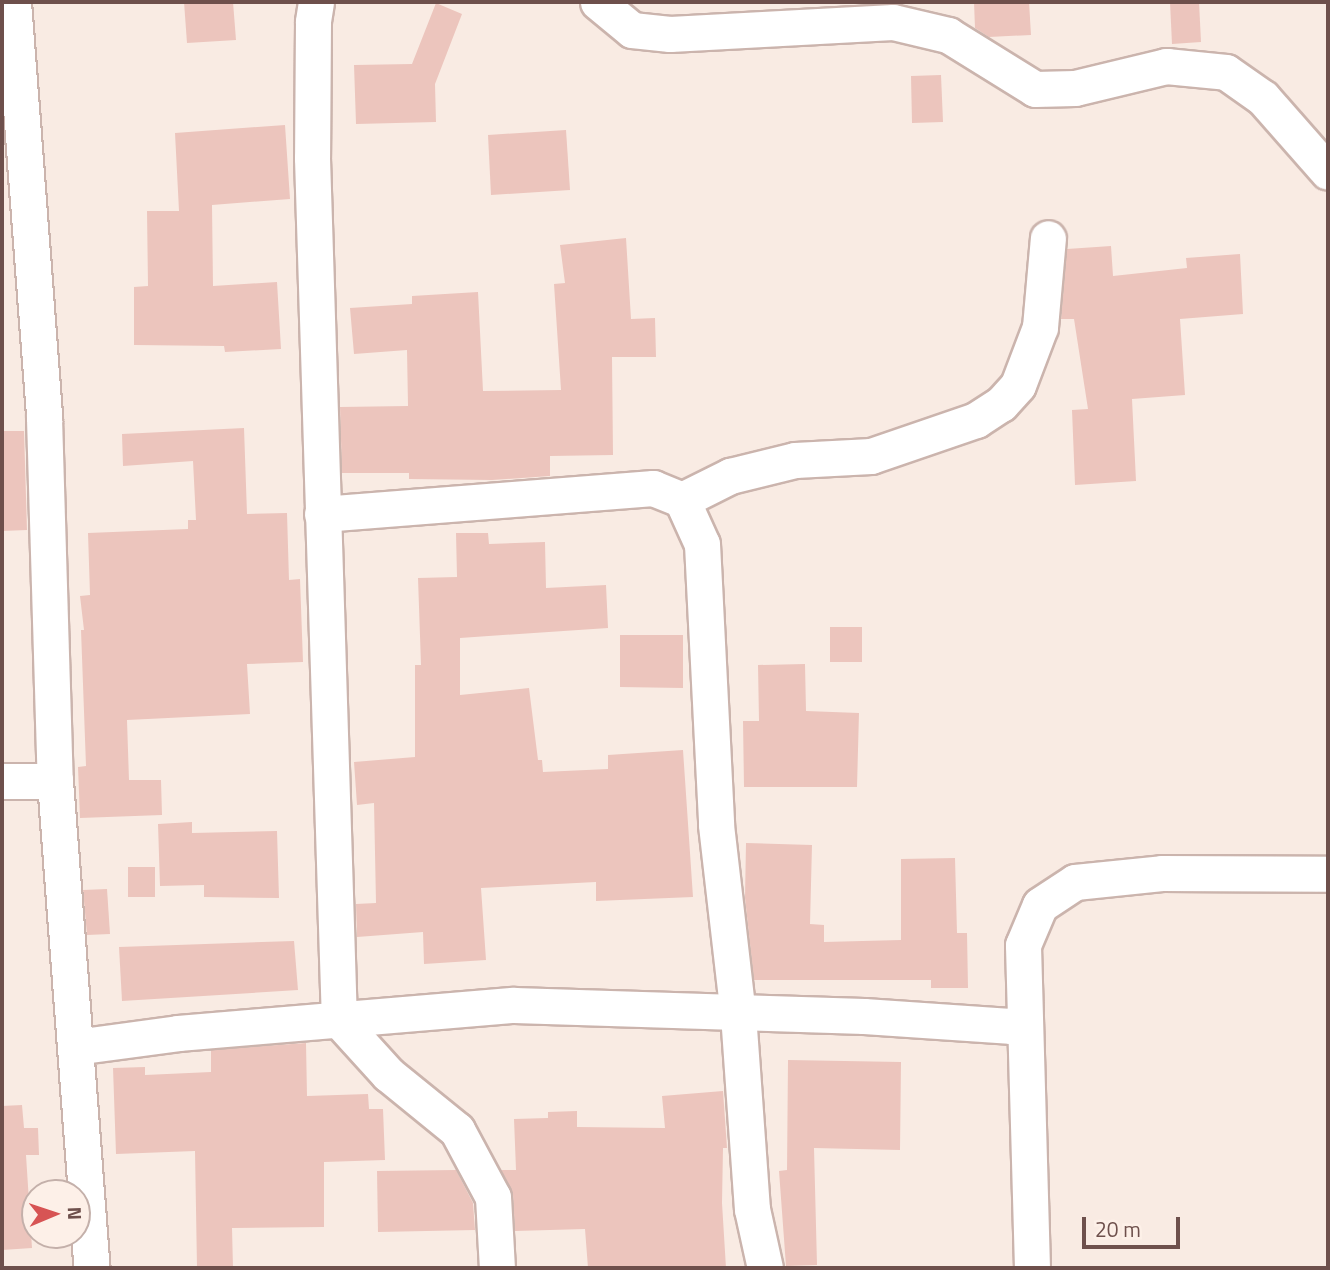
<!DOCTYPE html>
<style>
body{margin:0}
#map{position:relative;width:1330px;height:1270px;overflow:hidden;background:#f9ebe3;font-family:"Titillium Web",sans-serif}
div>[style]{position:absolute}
.building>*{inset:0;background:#ecc5bd}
.roads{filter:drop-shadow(2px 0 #cbb4ad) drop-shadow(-2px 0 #cbb4ad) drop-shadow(0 2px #cbb4ad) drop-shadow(0 -2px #cbb4ad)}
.minor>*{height:35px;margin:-17.5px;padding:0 17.5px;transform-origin:17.5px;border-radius:17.5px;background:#fff}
span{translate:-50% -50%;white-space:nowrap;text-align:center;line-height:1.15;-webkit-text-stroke:6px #fdf0e8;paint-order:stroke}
.frame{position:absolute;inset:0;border:4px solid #6e504c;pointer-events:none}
.north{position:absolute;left:21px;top:1179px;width:70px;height:70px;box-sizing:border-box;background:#fdf0e8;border:2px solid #c4b0aa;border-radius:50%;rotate:88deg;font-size:19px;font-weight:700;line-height:28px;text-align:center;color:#6e504c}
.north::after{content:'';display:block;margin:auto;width:24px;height:32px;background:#d75454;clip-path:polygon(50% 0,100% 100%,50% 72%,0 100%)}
.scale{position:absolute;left:1082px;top:1217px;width:98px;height:32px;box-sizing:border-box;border:4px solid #6e504c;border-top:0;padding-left:9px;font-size:21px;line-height:24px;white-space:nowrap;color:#6e504c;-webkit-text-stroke:5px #fdf0e8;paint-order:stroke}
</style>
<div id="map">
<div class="building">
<div style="clip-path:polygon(184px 2px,233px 2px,236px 40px,187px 43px)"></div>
<div style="clip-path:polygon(974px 2px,1029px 2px,1031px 35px,989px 37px,975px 28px)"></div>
<div style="clip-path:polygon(1170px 2px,1199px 2px,1201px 42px,1172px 44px)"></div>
<div style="clip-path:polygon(436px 3px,462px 14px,435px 84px,436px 122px,356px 124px,354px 65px,412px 64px)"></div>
<div style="clip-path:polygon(941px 75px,943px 122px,912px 123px,911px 76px)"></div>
<div style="clip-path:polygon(285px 125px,290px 199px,212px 205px,213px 286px,277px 282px,281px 349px,225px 352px,224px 346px,134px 345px,134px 287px,148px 286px,147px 211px,179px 211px,175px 133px)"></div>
<div style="clip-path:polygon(566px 130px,570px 190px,491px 195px,488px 135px)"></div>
<div style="clip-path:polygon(626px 238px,631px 319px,655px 318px,656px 357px,612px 357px,613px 455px,550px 456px,550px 476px,492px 480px,409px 479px,409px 473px,342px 473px,340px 407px,408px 406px,407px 350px,354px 354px,350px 308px,412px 304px,412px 296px,478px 292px,483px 391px,561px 390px,554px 284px,565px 283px,560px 245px)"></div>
<div style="clip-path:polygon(1111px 246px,1113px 276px,1187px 268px,1186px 258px,1240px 254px,1243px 314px,1180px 319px,1185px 395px,1132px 399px,1136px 481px,1075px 485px,1072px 410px,1088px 409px,1074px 319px,1061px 319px,1067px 249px)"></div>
<div style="clip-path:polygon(244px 428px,247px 514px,287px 513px,289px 580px,300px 579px,303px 662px,247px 664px,250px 714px,127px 720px,129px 780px,161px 780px,162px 815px,80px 818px,78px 767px,86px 766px,81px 630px,84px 630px,80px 596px,90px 595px,88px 533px,188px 529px,188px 520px,196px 520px,193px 461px,123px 466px,122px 434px)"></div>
<div style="clip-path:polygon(2px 431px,24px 431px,27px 530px,2px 531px)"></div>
<div style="clip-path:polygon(456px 533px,488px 533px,489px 544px,545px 542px,546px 588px,606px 585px,608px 628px,460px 638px,460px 695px,529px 688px,538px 760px,542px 760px,543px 772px,608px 769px,608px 755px,683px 750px,693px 897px,596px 901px,596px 882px,481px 888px,486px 960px,424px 964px,423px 932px,357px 937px,356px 904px,376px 903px,374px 803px,357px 805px,354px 762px,415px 757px,415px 665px,421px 665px,418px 578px,457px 577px)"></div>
<div style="clip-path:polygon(830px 627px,862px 627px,862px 662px,830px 662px)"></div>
<div style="clip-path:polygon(620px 635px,683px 635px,683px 688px,620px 687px)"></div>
<div style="clip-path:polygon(805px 664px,806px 711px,859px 713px,857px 787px,744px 787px,743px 721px,759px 721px,758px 665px)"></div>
<div style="clip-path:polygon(192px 822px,192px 833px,277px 831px,279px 898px,204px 897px,204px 885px,160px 886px,158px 824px)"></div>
<div style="clip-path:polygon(746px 843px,812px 845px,810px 924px,824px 925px,824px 942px,901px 940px,901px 859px,955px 858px,957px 933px,967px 933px,968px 988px,931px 988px,931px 980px,754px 980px,745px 898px)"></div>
<div style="clip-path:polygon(128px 867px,155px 867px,155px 897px,128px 897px)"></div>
<div style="clip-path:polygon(107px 889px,110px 934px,87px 935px,83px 890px)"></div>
<div style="clip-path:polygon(294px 941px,298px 990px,122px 1001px,119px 947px)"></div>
<div style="clip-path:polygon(306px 1043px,307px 1096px,368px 1094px,369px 1109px,383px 1109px,385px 1160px,324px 1162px,324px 1227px,232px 1228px,233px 1268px,197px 1268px,195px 1151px,116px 1154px,113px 1068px,145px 1067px,145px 1075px,211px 1072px,211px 1050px)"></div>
<div style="clip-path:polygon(788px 1060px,901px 1062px,900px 1150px,814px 1148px,817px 1265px,786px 1266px,779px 1171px,787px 1170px)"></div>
<div style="clip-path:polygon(723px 1091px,727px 1148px,723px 1148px,722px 1203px,726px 1268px,588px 1268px,585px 1229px,515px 1231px,513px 1195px,501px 1170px,516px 1170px,514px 1119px,548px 1118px,548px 1112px,577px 1111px,577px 1127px,665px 1128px,662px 1096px)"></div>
<div style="clip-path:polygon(22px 1105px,24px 1128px,38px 1128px,39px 1155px,26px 1155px,32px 1248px,2px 1250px,2px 1106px)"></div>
<div style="clip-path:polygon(456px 1170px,473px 1203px,475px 1230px,378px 1232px,377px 1171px)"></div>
</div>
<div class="roads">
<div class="minor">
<div style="left:13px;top:2px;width:417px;rotate:85.7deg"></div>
<div style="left:44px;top:418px;width:363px;rotate:88.3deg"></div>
<div style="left:55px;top:781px;width:488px;rotate:85.7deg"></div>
<div style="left:316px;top:2px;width:20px;rotate:99deg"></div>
<div style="left:313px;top:22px;width:136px;rotate:90.4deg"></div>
<div style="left:312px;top:158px;width:862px;rotate:88.21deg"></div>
<div style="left:339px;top:1020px;width:73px;rotate:47.8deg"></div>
<div style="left:388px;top:1074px;width:89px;rotate:39.1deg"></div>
<div style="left:457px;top:1130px;width:76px;rotate:61.8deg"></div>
<div style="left:493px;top:1197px;width:71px;rotate:86.8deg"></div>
<div style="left:598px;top:2px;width:44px;rotate:39.5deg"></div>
<div style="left:632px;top:30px;width:38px;rotate:6deg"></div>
<div style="left:670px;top:34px;width:223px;rotate:-3.1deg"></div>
<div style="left:893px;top:22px;width:57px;rotate:13.3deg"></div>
<div style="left:948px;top:35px;width:102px;rotate:31.8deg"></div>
<div style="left:1035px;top:89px;width:40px;rotate:-1.4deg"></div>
<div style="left:1075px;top:88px;width:94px;rotate:-13.6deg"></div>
<div style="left:1166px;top:66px;width:60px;rotate:5.7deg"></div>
<div style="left:1226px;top:72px;width:45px;rotate:35.1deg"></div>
<div style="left:1263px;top:98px;width:98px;rotate:48.7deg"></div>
<div style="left:682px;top:500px;width:54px;rotate:-26.6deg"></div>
<div style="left:730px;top:476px;width:67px;rotate:-13.8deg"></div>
<div style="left:795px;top:460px;width:76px;rotate:-3deg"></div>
<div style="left:871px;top:456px;width:111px;rotate:-18.9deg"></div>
<div style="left:976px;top:420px;width:30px;rotate:-33deg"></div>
<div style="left:1001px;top:404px;width:25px;rotate:-48deg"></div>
<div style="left:1018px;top:385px;width:62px;rotate:-69.2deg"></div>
<div style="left:1040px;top:327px;width:89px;rotate:-84.9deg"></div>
<div style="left:322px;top:514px;width:332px;rotate:-4.5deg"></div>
<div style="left:653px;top:488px;width:31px;rotate:22deg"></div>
<div style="left:682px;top:500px;width:48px;rotate:65.6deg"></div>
<div style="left:702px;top:544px;width:281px;rotate:87.1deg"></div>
<div style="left:716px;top:825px;width:190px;rotate:83.4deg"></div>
<div style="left:738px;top:1014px;width:196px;rotate:85.9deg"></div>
<div style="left:752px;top:1209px;width:60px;rotate:77.6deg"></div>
<div style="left:2px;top:781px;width:53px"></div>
<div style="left:75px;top:1047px;width:104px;rotate:-7.7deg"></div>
<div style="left:178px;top:1033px;width:337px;rotate:-4.8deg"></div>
<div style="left:514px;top:1005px;width:350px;rotate:1.8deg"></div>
<div style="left:864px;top:1016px;width:161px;rotate:3.9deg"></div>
<div style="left:1032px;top:1268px;width:323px;rotate:-91.6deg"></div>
<div style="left:1023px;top:945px;width:43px;rotate:-67deg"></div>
<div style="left:1040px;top:905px;width:42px;rotate:-33.3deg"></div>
<div style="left:1075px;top:882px;width:87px;rotate:-5.9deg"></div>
<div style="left:1162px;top:873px;width:166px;rotate:0.3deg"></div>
</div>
</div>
<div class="frame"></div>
<div class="north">N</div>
<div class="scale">20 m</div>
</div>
